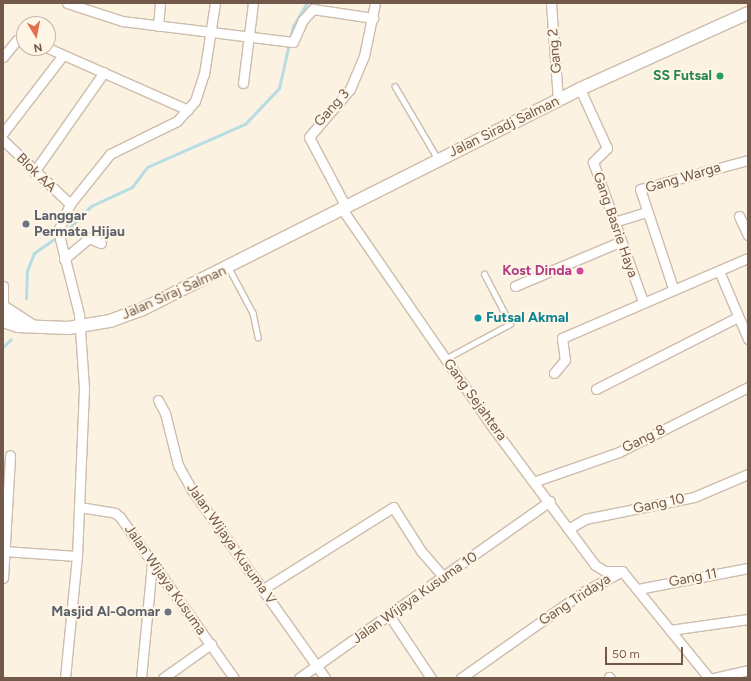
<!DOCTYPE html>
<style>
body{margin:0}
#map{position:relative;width:751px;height:681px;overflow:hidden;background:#fbf2e2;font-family:Figtree,sans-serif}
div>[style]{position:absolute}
.stream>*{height:3px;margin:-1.5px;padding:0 1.5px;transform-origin:1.5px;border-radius:1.5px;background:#b7dce4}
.roads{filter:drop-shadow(1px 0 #cebcac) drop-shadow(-1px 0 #cebcac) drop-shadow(0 1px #cebcac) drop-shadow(0 -1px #cebcac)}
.lane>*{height:4.5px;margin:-2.25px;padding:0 2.25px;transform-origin:2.25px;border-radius:2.25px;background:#fff}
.street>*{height:9px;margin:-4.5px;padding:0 4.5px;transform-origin:4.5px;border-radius:4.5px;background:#fff}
.secondary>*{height:12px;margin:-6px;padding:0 6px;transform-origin:6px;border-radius:6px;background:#fff}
.dots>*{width:11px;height:11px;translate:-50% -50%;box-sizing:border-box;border:2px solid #fff6e7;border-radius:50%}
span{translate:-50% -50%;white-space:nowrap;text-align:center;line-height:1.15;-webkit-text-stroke:4px #fff6e7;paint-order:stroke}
.street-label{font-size:14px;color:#725949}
.leisure-label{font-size:14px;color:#27864d;font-weight:700}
.right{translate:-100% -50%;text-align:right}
.worship-label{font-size:14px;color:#5b616d;font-weight:700}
.left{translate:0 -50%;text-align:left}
.hotel-label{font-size:14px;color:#b23c85;font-weight:700}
.culture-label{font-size:14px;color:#0d838f;font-weight:700}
.frame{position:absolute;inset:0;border:4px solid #725949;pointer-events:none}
.north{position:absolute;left:16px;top:16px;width:40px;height:40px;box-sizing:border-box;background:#fff6e7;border:1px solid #c7b7a8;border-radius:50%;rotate:170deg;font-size:11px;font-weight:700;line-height:16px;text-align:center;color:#725949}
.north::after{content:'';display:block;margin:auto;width:14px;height:18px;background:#e36f49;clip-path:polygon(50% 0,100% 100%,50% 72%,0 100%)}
.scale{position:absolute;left:605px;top:647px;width:78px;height:18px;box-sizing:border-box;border:2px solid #725949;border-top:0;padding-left:5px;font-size:12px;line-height:14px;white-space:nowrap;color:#725949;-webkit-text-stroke:3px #fff6e7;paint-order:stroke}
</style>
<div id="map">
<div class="stream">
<div style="left:66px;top:231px;width:35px;rotate:-45deg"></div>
<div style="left:91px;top:206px;width:45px;rotate:-24.9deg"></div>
<div style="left:132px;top:187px;width:25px;rotate:-53deg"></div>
<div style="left:147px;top:167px;width:107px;rotate:-23.7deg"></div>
<div style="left:245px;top:124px;width:50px;rotate:-46.6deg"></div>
<div style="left:279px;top:88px;width:64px;rotate:-77.3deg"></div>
<div style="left:293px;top:26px;width:27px;rotate:-59deg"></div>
<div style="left:26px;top:298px;width:27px;rotate:-88deg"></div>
<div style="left:27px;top:271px;width:19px;rotate:-69deg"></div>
<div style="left:34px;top:253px;width:24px;rotate:-35deg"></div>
<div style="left:3px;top:347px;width:11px;rotate:-45deg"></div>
</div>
<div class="roads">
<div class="lane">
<div style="left:395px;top:86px;width:85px;rotate:59.5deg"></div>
<div style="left:229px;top:268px;width:51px;rotate:61.9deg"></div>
<div style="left:253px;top:313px;width:25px;rotate:78deg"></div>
<div style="left:445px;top:359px;width:74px;rotate:-28.3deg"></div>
<div style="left:510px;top:324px;width:56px;rotate:-117.5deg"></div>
</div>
<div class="street">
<div style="left:67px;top:3px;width:58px;rotate:18.1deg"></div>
<div style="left:122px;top:21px;width:172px;rotate:7deg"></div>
<div style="left:293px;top:42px;width:24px;rotate:-66deg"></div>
<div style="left:303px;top:20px;width:15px;rotate:-48deg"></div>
<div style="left:313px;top:9px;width:61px;rotate:8.5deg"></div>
<div style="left:551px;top:3px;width:97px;rotate:85.9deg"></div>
<div style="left:158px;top:26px;width:23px;rotate:-85deg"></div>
<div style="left:48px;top:48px;width:153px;rotate:23.9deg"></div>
<div style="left:3px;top:57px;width:22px;rotate:-51deg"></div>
<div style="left:17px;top:40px;width:7px;rotate:-16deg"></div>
<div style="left:243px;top:83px;width:81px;rotate:-82.9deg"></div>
<div style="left:580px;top:89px;width:65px;rotate:65.4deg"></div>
<div style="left:607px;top:148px;width:20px;rotate:135deg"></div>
<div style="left:593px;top:162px;width:149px;rotate:70.3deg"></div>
<div style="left:3px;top:133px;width:98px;rotate:-52.4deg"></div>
<div style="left:3px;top:140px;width:93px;rotate:43.7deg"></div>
<div style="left:34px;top:172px;width:122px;rotate:-55deg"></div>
<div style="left:346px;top:207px;width:79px;rotate:-117.9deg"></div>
<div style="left:309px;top:137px;width:63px;rotate:-49.5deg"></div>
<div style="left:350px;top:89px;width:36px;rotate:-67deg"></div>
<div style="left:364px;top:56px;width:54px;rotate:-78.3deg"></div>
<div style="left:342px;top:209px;width:267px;rotate:55.4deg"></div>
<div style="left:494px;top:429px;width:169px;rotate:53.4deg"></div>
<div style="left:595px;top:565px;width:12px;rotate:31deg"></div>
<div style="left:605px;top:571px;width:17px"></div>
<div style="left:739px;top:216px;width:21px;rotate:65deg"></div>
<div style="left:614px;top:222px;width:34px;rotate:-17deg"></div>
<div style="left:64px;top:259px;width:33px;rotate:-40deg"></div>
<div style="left:89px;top:238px;width:13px;rotate:23deg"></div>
<div style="left:719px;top:271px;width:74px;rotate:66.9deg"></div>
<div style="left:3px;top:286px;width:26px;rotate:90deg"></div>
<div style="left:515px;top:286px;width:113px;rotate:-22.9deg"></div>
<div style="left:673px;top:288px;width:104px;rotate:-108.4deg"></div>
<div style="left:640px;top:189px;width:112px;rotate:-15deg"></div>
<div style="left:554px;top:373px;width:17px;rotate:-50deg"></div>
<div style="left:565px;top:360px;width:22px;rotate:-98deg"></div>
<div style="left:562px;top:338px;width:202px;rotate:-23.3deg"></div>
<div style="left:596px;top:389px;width:159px;rotate:-26.9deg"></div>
<div style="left:158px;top:400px;width:15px;rotate:62deg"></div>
<div style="left:165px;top:413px;width:54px;rotate:76deg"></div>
<div style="left:178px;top:465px;width:29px;rotate:61deg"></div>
<div style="left:192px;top:490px;width:230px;rotate:54.7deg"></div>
<div style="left:536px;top:481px;width:88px;rotate:-19.3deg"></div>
<div style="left:619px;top:452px;width:144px;rotate:-26.7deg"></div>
<div style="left:79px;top:507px;width:36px;rotate:9deg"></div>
<div style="left:115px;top:513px;width:6px;rotate:39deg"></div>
<div style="left:120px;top:517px;width:197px;rotate:54.7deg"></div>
<div style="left:568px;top:529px;width:20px;rotate:-30deg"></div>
<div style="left:585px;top:519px;width:111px;rotate:-11.4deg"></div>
<div style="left:694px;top:497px;width:59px;rotate:-23.1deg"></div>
<div style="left:3px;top:551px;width:74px;rotate:3.9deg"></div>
<div style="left:622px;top:571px;width:138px;rotate:50.9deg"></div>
<div style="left:3px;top:578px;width:123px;rotate:-86.7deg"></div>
<div style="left:263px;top:589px;width:154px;rotate:-32.2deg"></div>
<div style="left:393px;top:507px;width:52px;rotate:57.5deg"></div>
<div style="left:421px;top:551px;width:35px;rotate:49deg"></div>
<div style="left:638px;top:589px;width:112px;rotate:-10.8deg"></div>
<div style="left:389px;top:615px;width:76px;rotate:56.3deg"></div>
<div style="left:670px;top:630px;width:79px;rotate:-8deg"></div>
<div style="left:609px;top:677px;width:1px;rotate:45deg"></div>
<div style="left:65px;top:678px;width:123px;rotate:-84.4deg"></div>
<div style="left:77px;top:556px;width:168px;rotate:-87.6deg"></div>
<div style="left:84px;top:388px;width:74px;rotate:-93.9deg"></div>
<div style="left:79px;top:314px;width:86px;rotate:-104.2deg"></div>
<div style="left:58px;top:231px;width:30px;rotate:-66deg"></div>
<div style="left:70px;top:204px;width:64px;rotate:-51.3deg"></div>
<div style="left:110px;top:154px;width:75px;rotate:-26.2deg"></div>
<div style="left:177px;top:121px;width:27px;rotate:-48deg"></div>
<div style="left:195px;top:101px;width:28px;rotate:-72deg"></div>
<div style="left:204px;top:74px;width:72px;rotate:-81.2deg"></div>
<div style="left:141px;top:678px;width:116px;rotate:-84.5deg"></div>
<div style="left:163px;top:678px;width:59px;rotate:-35.3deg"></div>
<div style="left:299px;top:678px;width:307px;rotate:-35.2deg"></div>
<div style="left:461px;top:678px;width:149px;rotate:-35.2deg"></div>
<div style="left:583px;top:592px;width:41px;rotate:-27.8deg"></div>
<div style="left:714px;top:678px;width:35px;rotate:-13deg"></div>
</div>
<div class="secondary">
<div style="left:3px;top:307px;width:35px;rotate:33deg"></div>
<div style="left:3px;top:321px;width:16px;rotate:18deg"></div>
<div style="left:18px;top:326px;width:50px;rotate:2.3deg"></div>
<div style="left:68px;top:328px;width:43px;rotate:-9.5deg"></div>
<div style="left:110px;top:321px;width:33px;rotate:-20deg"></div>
<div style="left:141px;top:310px;width:491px;rotate:-26.7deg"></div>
<div style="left:580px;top:89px;width:184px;rotate:-24.3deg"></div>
</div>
</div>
<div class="dots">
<div style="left:720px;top:76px;background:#2e9e5b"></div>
<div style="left:26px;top:224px;background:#6b7280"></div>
<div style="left:580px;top:271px;background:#d1479c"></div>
<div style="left:478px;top:318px;background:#0f9aa8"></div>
<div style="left:168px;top:612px;background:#6b7280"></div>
</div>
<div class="street-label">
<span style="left:555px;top:51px;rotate:-95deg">Gang 2</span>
<span style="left:332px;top:108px;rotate:-48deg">Gang 3</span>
<span style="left:504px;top:127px;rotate:-26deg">Jalan Siradj Salman</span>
<span style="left:36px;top:173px;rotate:44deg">Blok AA</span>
<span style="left:683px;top:178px;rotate:-16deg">Gang Warga</span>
<span style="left:615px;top:225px;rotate:71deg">Gang Basrie Haya</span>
<span style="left:174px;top:293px;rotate:-24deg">Jalan Siraj Salman</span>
<span style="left:475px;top:400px;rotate:54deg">Gang Sejahtera</span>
<span style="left:644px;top:439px;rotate:-26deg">Gang 8</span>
<span style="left:659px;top:504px;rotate:-12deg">Gang 10</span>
<span style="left:231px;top:544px;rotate:55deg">Jalan Wijaya Kusuma V</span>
<span style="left:693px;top:578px;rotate:-11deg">Gang 11</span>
<span style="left:165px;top:580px;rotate:55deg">Jalan Wijaya Kusuma</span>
<span style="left:415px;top:598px;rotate:-35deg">Jalan Wijaya Kusuma 10</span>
<span style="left:575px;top:600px;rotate:-33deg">Gang Tridaya</span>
</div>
<div class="leisure-label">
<span class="right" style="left:712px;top:76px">SS Futsal</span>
</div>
<div class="worship-label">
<span class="left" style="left:34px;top:224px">Langgar<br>Permata Hijau</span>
<span class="right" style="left:160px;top:612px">Masjid Al-Qomar</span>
</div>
<div class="hotel-label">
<span class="right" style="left:572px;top:271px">Kost Dinda</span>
</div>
<div class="culture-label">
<span class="left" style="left:486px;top:318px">Futsal Akmal</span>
</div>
<div class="frame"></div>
<div class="north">N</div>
<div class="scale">50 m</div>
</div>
